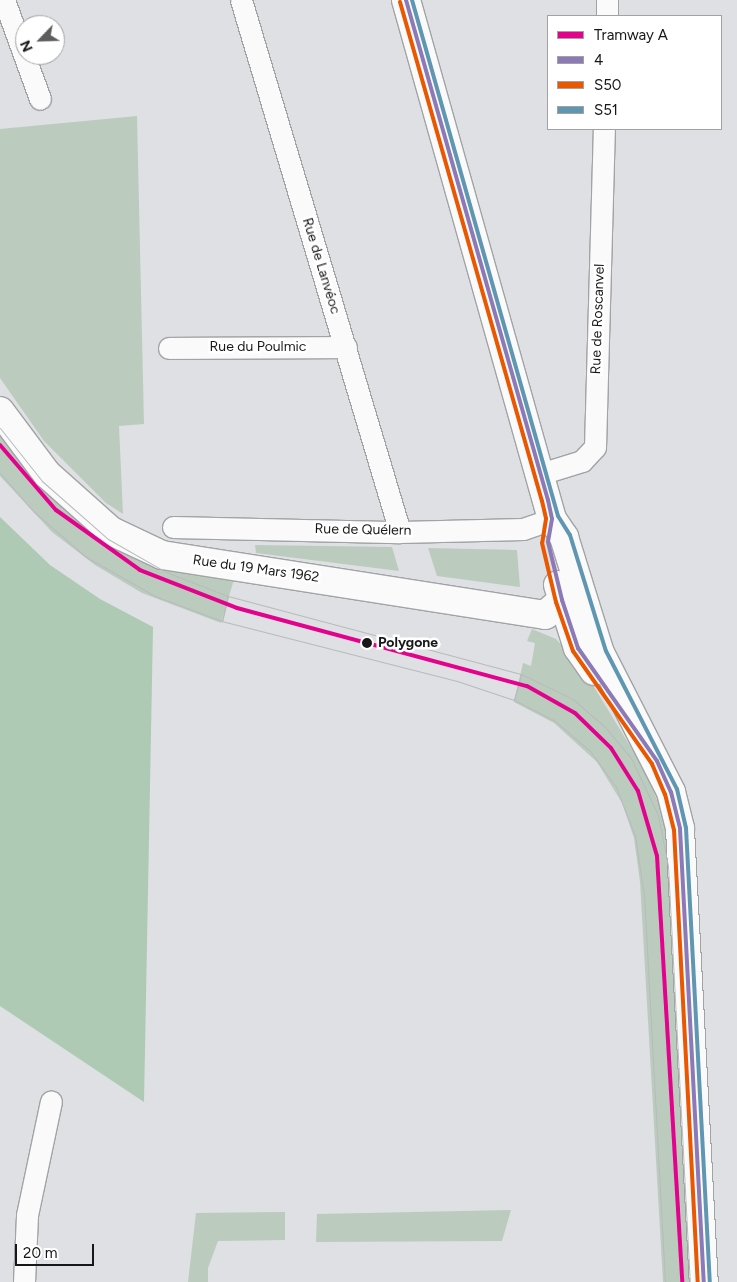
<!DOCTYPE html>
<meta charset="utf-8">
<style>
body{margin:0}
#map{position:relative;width:737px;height:1282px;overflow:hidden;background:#dee0e3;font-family:Figtree,sans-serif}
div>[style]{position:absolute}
.green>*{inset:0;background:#bbccbf}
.forest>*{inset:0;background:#aec9b4}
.roads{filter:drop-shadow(1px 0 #a2a3a5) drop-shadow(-1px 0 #a2a3a5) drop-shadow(0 1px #a2a3a5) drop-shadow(0 -1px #a2a3a5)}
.minor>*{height:21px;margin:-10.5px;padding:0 10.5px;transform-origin:10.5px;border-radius:10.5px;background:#fafafb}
.secondary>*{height:28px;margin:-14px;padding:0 14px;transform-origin:14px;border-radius:14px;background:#fafafb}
.tram>*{height:1px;margin:-0.5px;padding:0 0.5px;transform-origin:0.5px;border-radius:0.5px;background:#b9babb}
.bus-1>*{height:4px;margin:-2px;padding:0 2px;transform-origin:2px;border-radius:2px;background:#8b7ab7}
.bus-2>*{height:4px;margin:-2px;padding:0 2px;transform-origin:2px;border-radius:2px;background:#ea5701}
.bus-3>*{height:4px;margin:-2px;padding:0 2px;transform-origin:2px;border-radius:2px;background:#5f97b2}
.tram-1>*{height:4px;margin:-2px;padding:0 2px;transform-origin:2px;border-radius:2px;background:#e3028c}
.dots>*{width:14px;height:14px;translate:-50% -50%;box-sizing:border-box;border:2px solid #fff;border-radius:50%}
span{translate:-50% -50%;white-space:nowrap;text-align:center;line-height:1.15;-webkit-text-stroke:5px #fff;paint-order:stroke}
.street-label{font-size:14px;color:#171719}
.stop-label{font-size:14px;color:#171719;font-weight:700}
.left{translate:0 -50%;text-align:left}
.legend{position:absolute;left:547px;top:15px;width:175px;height:115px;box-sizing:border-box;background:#fff;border:1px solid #a2a2a3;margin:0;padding:6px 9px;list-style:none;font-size:15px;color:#171719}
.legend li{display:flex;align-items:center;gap:10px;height:25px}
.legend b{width:25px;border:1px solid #a2a2a3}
.north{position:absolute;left:15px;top:15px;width:50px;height:50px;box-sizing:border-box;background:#fff;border:1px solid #a2a2a3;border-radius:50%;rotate:246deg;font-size:14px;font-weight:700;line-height:20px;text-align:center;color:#171719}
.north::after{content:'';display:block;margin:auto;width:18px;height:22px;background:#5d5d60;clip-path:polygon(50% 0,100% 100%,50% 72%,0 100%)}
.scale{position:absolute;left:15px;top:1244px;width:79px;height:22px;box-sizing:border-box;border:2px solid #171719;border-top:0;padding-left:6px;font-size:15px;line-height:18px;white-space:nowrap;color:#171719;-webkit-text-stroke:4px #fff;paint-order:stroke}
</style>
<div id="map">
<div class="green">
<div style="clip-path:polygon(137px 116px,144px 424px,119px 426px,123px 514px,106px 503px,44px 441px,0 378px,0 129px)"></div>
<div style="clip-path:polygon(0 423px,53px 490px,235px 576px,221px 623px,142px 593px,95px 565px,52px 532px,0 476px)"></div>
<div style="clip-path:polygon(255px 545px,392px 547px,399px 571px,256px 553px)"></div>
<div style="clip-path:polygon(428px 548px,517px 550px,520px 587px,437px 576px)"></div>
<div style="clip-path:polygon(532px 629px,556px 639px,583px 669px,646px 772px,661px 810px,667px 839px,694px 1282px,663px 1282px,640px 882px,634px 838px,622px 803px,597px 762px,554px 723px,514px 702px,523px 663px,531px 666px,535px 643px,527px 641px)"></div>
<div style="clip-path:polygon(511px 1210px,502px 1241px,316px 1242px,317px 1214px)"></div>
<div style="clip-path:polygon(285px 1212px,285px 1240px,218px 1241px,208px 1268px,208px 1282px,188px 1282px,196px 1213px)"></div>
</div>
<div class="forest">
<div style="clip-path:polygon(0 517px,50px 565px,100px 599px,153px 627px,144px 1102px,0 1006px)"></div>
</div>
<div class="roads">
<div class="minor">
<div style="left:4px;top:0;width:105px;rotate:70deg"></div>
<div style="left:241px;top:0;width:555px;rotate:73.36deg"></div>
<div style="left:607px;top:16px;width:16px;rotate:-90deg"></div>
<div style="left:169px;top:348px;width:177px;rotate:-0.3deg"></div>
<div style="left:540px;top:474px;width:44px;rotate:-17.2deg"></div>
<div style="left:582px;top:461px;width:19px;rotate:-47deg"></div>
<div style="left:595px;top:447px;width:318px;rotate:-88.4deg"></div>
<div style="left:173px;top:527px;width:227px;rotate:1.3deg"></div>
<div style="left:400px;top:532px;width:123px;rotate:-1.4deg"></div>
<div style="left:523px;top:529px;width:31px;rotate:-19deg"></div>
<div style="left:24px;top:1282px;width:67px;rotate:-87.4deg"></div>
<div style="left:27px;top:1215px;width:116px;rotate:-78.1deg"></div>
</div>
<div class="secondary">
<div style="left:406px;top:0;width:539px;rotate:74.29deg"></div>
<div style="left:552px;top:519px;width:22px;rotate:56deg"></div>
<div style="left:564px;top:537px;width:121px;rotate:72.8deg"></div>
<div style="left:600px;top:653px;width:156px;rotate:62.9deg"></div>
<div style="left:671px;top:792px;width:38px;rotate:76deg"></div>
<div style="left:680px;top:829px;width:454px;rotate:87deg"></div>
<div style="left:0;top:411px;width:79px;rotate:53.3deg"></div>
<div style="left:47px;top:474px;width:86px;rotate:41.7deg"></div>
<div style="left:111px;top:531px;width:56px;rotate:25.2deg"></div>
<div style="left:162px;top:555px;width:388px;rotate:8.9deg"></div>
<div style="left:545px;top:615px;width:23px;rotate:-41deg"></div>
<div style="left:562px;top:600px;width:26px;rotate:-58deg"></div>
<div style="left:558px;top:585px;width:66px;rotate:72.4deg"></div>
<div style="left:578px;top:648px;width:28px;rotate:55deg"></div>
</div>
</div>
<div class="tram">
<div style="left:0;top:428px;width:68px;rotate:51.6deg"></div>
<div style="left:42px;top:481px;width:88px;rotate:41.3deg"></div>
<div style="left:108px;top:539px;width:67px;rotate:29.6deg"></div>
<div style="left:166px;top:572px;width:66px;rotate:21.2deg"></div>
<div style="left:228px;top:596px;width:26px;rotate:103deg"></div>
<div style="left:222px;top:621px;width:69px;rotate:-159.7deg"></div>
<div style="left:157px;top:597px;width:81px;rotate:-150.6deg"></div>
<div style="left:86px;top:557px;width:70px;rotate:-139deg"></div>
<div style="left:33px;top:511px;width:50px;rotate:-131deg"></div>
<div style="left:228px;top:596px;width:303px;rotate:14.9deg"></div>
<div style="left:521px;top:674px;width:27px;rotate:105deg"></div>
<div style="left:514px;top:700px;width:60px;rotate:-161.6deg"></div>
<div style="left:457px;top:681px;width:243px;rotate:-165.7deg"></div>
<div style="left:222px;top:621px;width:26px;rotate:-77deg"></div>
<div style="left:665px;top:1282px;width:387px;rotate:-93.1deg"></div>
<div style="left:644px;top:896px;width:61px;rotate:-98.5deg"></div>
<div style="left:635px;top:836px;width:53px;rotate:-111.2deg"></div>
<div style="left:616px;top:787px;width:44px;rotate:-125.8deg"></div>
<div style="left:590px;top:751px;width:46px;rotate:-139.4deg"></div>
<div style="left:555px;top:721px;width:46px;rotate:-152.9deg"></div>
<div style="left:514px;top:700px;width:27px;rotate:-75deg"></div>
<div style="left:521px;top:674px;width:58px;rotate:25.7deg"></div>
<div style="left:573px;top:699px;width:43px;rotate:41.2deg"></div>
<div style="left:605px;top:727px;width:40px;rotate:50deg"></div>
<div style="left:631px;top:758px;width:63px;rotate:64.7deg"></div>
<div style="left:658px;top:815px;width:52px;rotate:78.9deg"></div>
<div style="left:668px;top:866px;width:417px;rotate:87deg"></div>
</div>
<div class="bus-1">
<div style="left:406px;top:0;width:520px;rotate:74.15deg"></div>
<div style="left:548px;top:500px;width:19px;rotate:78deg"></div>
<div style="left:552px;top:519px;width:23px;rotate:100deg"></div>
<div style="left:548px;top:542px;width:60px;rotate:76.4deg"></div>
<div style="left:562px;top:600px;width:51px;rotate:71.6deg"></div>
<div style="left:578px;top:648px;width:138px;rotate:55deg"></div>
<div style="left:657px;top:761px;width:34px;rotate:66deg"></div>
<div style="left:671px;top:792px;width:38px;rotate:76deg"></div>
<div style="left:680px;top:829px;width:454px;rotate:87deg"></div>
</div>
<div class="bus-2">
<div style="left:400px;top:2px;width:519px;rotate:74.12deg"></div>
<div style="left:542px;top:501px;width:18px;rotate:77deg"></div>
<div style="left:546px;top:519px;width:24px;rotate:99deg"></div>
<div style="left:542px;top:543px;width:61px;rotate:76.7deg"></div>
<div style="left:556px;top:602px;width:52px;rotate:70.9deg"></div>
<div style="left:573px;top:651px;width:138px;rotate:55deg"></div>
<div style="left:652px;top:764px;width:33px;rotate:67deg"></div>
<div style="left:665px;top:794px;width:37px;rotate:76deg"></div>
<div style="left:674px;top:830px;width:453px;rotate:87deg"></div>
</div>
<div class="bus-3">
<div style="left:412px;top:0;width:536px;rotate:74.2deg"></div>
<div style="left:558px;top:516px;width:22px;rotate:58deg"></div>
<div style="left:570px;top:535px;width:121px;rotate:72.8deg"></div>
<div style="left:606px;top:651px;width:155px;rotate:62.8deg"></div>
<div style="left:677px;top:789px;width:40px;rotate:77deg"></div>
<div style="left:686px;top:828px;width:455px;rotate:87deg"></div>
</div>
<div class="tram-1">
<div style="left:0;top:445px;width:86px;rotate:49.3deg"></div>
<div style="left:56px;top:510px;width:103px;rotate:35.5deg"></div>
<div style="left:140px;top:570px;width:104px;rotate:21.4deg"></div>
<div style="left:237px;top:608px;width:300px;rotate:15.1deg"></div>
<div style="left:527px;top:686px;width:55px;rotate:29.4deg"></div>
<div style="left:575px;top:713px;width:50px;rotate:44.2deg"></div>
<div style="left:611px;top:748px;width:51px;rotate:57.9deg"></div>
<div style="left:638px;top:791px;width:68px;rotate:73.7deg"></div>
<div style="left:657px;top:856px;width:427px;rotate:86.6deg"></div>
</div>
<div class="dots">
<div style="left:367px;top:643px;background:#171719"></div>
</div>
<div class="street-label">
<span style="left:321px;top:266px;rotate:73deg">Rue de Lanvéoc</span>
<span style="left:598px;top:319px;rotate:-88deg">Rue de Roscanvel</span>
<span style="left:258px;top:347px">Rue du Poulmic</span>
<span style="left:363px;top:530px;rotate:1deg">Rue de Quélern</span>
<span style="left:256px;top:569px;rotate:8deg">Rue du 19 Mars 1962</span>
</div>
<div class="stop-label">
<span class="left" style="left:378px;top:643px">Polygone</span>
</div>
<ul class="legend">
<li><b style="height:6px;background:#e3028c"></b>Tramway A</li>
<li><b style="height:6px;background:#8b7ab7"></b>4</li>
<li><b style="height:6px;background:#ea5701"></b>S50</li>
<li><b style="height:6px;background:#5f97b2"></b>S51</li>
</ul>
<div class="north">N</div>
<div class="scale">20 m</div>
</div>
